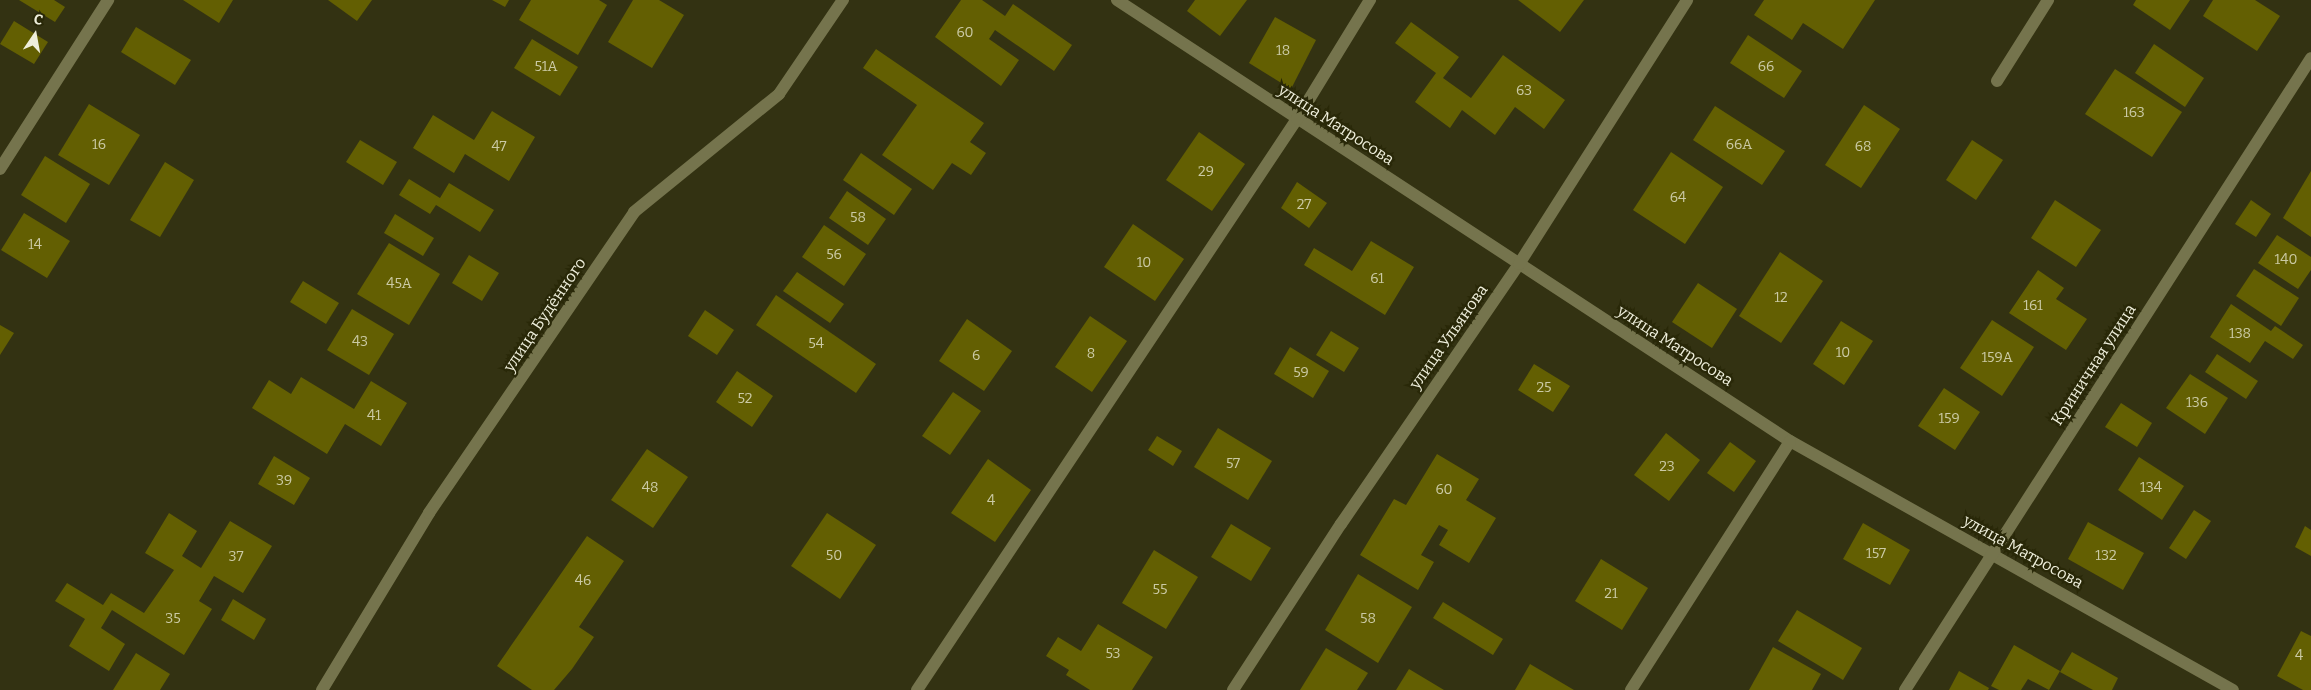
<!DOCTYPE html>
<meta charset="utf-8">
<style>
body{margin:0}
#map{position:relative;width:2311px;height:690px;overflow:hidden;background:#333212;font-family:Bitter,serif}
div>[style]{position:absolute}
.building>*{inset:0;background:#635f02}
.minor>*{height:12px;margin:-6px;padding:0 6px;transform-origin:6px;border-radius:6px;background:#75744d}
span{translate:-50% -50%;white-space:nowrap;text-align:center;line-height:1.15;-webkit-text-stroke:4.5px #292808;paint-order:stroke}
.number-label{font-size:14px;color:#cbcaa5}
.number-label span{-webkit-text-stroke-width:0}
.street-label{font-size:16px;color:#eeeedb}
.north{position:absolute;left:10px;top:10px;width:50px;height:50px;-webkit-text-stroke:4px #292808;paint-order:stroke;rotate:12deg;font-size:14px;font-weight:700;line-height:20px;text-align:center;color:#eeeedb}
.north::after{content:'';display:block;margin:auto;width:18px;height:22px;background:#eeeedb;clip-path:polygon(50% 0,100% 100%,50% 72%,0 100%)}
</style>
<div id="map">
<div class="building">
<div style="clip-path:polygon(19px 0,54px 0,65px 7px,55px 22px)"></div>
<div style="clip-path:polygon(183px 0,233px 0,219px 23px)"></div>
<div style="clip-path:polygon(328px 0,372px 0,357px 21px)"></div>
<div style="clip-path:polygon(492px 0,509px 0,505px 7px)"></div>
<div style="clip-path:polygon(531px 0,599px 0,607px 5px,578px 55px,519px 20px)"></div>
<div style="clip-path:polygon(633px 0,659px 0,684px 15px,652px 68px,608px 42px)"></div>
<div style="clip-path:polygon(961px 0,982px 0,1005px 16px,1013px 4px,1072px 45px,1054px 71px,995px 30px,989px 39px,1019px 60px,1001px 86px,935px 37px)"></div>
<div style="clip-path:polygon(1195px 0,1247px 0,1220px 36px,1187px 11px)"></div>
<div style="clip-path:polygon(1518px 0,1584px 0,1560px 32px)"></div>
<div style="clip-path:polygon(1764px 0,1875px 0,1843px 49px,1803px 23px,1792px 40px,1754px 15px)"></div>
<div style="clip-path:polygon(2136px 0,2190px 0,2170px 30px,2133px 5px)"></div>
<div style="clip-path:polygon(2213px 0,2255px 0,2280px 16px,2257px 51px,2203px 16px)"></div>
<div style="clip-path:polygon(1275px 17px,1316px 40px,1291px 89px,1249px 63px)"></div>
<div style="clip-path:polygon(14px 21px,48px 42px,34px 64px,0 44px)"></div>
<div style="clip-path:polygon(1411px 22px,1459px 57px,1443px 78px,1471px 98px,1503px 55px,1565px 100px,1544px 129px,1515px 107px,1495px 135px,1462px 110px,1450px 128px,1415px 102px,1436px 73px,1395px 43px)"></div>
<div style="clip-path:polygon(136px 27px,191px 60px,175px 85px,121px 52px)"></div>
<div style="clip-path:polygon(1748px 35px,1802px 71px,1784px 98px,1730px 63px)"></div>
<div style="clip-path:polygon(532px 39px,578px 67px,560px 96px,514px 68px)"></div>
<div style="clip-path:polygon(2154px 44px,2204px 78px,2185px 107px,2135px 73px)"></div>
<div style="clip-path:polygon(876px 49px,984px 123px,970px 142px,986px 153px,971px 175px,952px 163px,933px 190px,882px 155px,917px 105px,863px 68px)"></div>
<div style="clip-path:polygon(2115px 69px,2182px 112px,2152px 157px,2085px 114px)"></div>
<div style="clip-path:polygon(89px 104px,140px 135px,109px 185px,58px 155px)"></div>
<div style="clip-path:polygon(1864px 105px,1900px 129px,1861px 188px,1825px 165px)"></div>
<div style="clip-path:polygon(1715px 106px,1785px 151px,1762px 185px,1693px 140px)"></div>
<div style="clip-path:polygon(492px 111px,535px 137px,509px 181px,465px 154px,454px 173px,413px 148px,433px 115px,474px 140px)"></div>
<div style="clip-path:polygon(1199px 132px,1245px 164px,1212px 211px,1166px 180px)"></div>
<div style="clip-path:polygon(360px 140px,397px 162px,383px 185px,346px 162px)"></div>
<div style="clip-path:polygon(1972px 140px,2003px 160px,1976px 200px,1946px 180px)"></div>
<div style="clip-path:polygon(1671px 152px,1723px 187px,1685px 244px,1633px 210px)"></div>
<div style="clip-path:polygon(861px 153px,912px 189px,894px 215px,843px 180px)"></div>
<div style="clip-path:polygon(45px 156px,90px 184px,66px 223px,21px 195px)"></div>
<div style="clip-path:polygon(165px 162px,194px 180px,160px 237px,130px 220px)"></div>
<div style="clip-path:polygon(2311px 171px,2311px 237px,2283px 218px)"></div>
<div style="clip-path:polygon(409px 179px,440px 198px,449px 183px,494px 210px,480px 232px,436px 205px,430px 214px,399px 195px)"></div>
<div style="clip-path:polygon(1297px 182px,1327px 203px,1309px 228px,1281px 208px)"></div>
<div style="clip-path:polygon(847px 191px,886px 219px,868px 245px,829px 218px)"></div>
<div style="clip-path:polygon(2055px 200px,2101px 230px,2076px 267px,2031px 238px)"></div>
<div style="clip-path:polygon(2251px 200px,2271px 214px,2256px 237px,2235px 224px)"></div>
<div style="clip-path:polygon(24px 213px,70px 241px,47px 278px,1px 250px)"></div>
<div style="clip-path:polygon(395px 214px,434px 238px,423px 256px,384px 233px)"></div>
<div style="clip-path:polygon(1133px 224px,1184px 259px,1155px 301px,1104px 267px)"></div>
<div style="clip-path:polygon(824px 225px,866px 254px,844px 286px,802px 257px)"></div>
<div style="clip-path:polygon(2277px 235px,2311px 257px,2311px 270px,2298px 289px,2258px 263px)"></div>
<div style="clip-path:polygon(1371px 241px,1414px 267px,1385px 315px,1304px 265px,1314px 248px,1352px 271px)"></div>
<div style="clip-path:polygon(389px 243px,440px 274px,409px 325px,357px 294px)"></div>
<div style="clip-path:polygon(1780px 252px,1823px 281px,1781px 343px,1739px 316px)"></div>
<div style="clip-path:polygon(469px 255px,499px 273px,482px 301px,452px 283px)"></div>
<div style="clip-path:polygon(2254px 269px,2299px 298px,2281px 326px,2236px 296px)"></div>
<div style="clip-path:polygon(2038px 270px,2064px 288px,2056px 299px,2087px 319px,2066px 350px,2009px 313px)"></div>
<div style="clip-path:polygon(797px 272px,844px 304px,830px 323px,783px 291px)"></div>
<div style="clip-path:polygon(303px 281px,339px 303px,326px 324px,290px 302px)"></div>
<div style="clip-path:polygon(1698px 283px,1737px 309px,1712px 348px,1672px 322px)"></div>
<div style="clip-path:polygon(776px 295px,876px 364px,856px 393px,756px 325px)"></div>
<div style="clip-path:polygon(2231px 304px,2271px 331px,2275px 326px,2303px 345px,2293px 359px,2265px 341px,2250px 363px,2210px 337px)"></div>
<div style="clip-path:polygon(352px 309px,394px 334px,369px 375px,327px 350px)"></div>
<div style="clip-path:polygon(705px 310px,734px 330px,717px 355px,688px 336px)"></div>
<div style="clip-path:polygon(1090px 316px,1127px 341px,1092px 392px,1055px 367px)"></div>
<div style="clip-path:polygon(967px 319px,1012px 351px,984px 391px,939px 361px)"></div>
<div style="clip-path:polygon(1992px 320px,2034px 347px,2002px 396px,1960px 368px)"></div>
<div style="clip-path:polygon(1841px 321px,1873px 341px,1844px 385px,1813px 364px)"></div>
<div style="clip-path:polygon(0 325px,14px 333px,0 355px)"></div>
<div style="clip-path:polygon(1331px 331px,1359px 348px,1344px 372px,1316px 355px)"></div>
<div style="clip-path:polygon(1290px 347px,1329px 371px,1313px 398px,1274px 374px)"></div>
<div style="clip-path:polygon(2217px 354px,2258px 381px,2246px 399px,2205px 372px)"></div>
<div style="clip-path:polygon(1534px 364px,1570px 386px,1553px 412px,1518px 390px)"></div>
<div style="clip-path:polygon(737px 371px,773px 396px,752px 427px,716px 402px)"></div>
<div style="clip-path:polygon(2190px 374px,2228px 398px,2205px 434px,2166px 408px)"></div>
<div style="clip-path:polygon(301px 377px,354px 409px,371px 381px,407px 403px,381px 446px,345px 424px,327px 454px,252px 408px,269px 380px,291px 394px)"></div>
<div style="clip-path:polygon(1944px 388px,1980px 412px,1955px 450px,1918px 426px)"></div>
<div style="clip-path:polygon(953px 392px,981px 411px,950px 455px,922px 436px)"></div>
<div style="clip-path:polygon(2121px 403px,2152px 423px,2137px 447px,2105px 427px)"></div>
<div style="clip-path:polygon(1218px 428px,1272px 461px,1248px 500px,1194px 467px)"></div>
<div style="clip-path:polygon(1666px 433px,1700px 460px,1669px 501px,1634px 475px)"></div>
<div style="clip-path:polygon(1157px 436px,1182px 451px,1173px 466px,1148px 450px)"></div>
<div style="clip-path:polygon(1730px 442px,1756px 461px,1734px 492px,1707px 473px)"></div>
<div style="clip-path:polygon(647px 449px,688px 477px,653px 528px,611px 500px)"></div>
<div style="clip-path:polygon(1437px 454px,1479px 479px,1466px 500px,1496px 518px,1469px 563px,1439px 545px,1448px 530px,1439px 525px,1421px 555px,1434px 562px,1418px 590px,1360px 555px,1394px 499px,1406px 505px)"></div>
<div style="clip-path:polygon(274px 456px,310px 478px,294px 505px,258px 484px)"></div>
<div style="clip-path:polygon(2139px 457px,2184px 486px,2162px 520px,2118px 490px)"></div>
<div style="clip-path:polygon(988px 459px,1031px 490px,995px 542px,951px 513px)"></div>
<div style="clip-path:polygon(2194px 510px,2211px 521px,2186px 559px,2169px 548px)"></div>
<div style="clip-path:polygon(169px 513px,197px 531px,182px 556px,201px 568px,230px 521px,272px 546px,243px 593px,214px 576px,199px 601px,212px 609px,184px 655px,112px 610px,101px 628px,125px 644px,109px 671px,69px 646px,85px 619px,55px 601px,67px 583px,103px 605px,111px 593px,144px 613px,174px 570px,145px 553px)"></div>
<div style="clip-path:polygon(827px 513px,876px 545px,840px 599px,791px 566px)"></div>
<div style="clip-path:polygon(2088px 522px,2144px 553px,2123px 590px,2068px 559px)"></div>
<div style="clip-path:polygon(1863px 523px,1910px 550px,1890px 585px,1843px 559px)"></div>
<div style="clip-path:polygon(1231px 524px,1271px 548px,1251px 581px,1211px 557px)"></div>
<div style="clip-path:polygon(2305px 526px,2311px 530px,2311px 556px,2295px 547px)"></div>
<div style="clip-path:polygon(587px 536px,624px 561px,579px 627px,594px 637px,572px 669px,554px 690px,532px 690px,497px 666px)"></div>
<div style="clip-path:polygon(1154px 550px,1198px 577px,1166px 629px,1122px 603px)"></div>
<div style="clip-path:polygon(1601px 559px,1648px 588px,1622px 630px,1575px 601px)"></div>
<div style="clip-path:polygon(1358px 574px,1412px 607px,1378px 663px,1325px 630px)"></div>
<div style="clip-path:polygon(233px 599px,266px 619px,254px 640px,221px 620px)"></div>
<div style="clip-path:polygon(1443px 602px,1503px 639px,1493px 655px,1433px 618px)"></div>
<div style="clip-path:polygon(1797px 610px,1862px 648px,1843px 680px,1778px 641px)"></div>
<div style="clip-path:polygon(1098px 624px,1153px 657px,1132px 690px,1090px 690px,1066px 675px,1069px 670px,1046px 656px,1058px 637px,1081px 651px)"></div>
<div style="clip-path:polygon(2301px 631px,2311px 636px,2311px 690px,2303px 690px,2277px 676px)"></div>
<div style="clip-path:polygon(2014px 645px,2060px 671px,2049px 690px,2028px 679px,2021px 690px,1999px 690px,1991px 686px)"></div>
<div style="clip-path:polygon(1773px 647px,1821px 674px,1812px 690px,1749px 690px)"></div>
<div style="clip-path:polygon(1326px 648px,1368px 673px,1357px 690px,1300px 690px)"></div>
<div style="clip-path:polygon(2072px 652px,2118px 678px,2112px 690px,2093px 690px,2060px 672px)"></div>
<div style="clip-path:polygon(136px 653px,170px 674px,160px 690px,113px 690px)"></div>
<div style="clip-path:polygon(1530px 664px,1574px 690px,1515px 690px)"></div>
<div style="clip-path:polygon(1409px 669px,1444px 690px,1396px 690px)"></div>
<div style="clip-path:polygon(1959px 671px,1989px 688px,1988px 690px,1949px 690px)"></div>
</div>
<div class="minor">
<div style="left:1117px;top:0;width:805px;rotate:33.24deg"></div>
<div style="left:1790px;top:441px;width:508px;rotate:29.34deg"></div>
<div style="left:1997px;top:81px;width:96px;rotate:-57.8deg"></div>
<div style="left:0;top:169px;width:201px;rotate:-57.4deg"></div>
<div style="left:322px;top:690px;width:207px;rotate:-58.8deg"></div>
<div style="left:429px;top:513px;width:364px;rotate:-55.7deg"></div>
<div style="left:634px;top:212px;width:187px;rotate:-39.1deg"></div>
<div style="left:779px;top:94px;width:114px;rotate:-55.8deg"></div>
<div style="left:917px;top:690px;width:686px;rotate:-56.36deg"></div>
<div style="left:1297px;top:119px;width:140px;rotate:-58.5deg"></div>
<div style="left:1233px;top:690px;width:198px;rotate:-57deg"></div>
<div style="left:1341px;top:524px;width:315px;rotate:-55.6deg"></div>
<div style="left:1519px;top:264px;width:313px;rotate:-57.5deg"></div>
<div style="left:1631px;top:690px;width:295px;rotate:-57.4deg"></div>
<div style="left:1905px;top:690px;width:751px;rotate:-57.28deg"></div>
</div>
<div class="number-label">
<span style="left:965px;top:33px">60</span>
<span style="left:1283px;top:51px">18</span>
<span style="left:546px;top:67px">51А</span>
<span style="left:1766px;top:67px">66</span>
<span style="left:1524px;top:91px">63</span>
<span style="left:2134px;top:113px">163</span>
<span style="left:99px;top:145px">16</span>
<span style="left:1739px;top:145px">66А</span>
<span style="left:499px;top:147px">47</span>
<span style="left:1863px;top:147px">68</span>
<span style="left:1206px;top:172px">29</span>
<span style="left:1678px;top:198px">64</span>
<span style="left:1304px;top:205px">27</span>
<span style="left:858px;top:218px">58</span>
<span style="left:35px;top:245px">14</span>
<span style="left:834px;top:255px">56</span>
<span style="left:2286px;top:260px">140</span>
<span style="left:1144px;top:263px">10</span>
<span style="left:1377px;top:279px">61</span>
<span style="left:399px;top:284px">45А</span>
<span style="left:1781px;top:298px">12</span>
<span style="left:2033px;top:306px">161</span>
<span style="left:2240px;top:334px">138</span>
<span style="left:360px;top:342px">43</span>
<span style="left:816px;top:344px">54</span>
<span style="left:1843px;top:353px">10</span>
<span style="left:1091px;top:354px">8</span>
<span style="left:976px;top:356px">6</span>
<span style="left:1997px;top:358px">159А</span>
<span style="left:1301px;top:373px">59</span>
<span style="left:1544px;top:388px">25</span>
<span style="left:745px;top:399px">52</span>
<span style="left:2197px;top:403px">136</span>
<span style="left:374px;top:416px">41</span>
<span style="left:1949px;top:419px">159</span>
<span style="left:1233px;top:464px">57</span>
<span style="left:1667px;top:467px">23</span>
<span style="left:284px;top:481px">39</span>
<span style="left:650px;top:488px">48</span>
<span style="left:2151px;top:488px">134</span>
<span style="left:1444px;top:490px">60</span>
<span style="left:991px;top:501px">4</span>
<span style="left:1876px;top:554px">157</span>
<span style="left:834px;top:556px">50</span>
<span style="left:2106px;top:556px">132</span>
<span style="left:236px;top:557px">37</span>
<span style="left:583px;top:581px">46</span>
<span style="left:1160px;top:590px">55</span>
<span style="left:1611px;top:594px">21</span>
<span style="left:173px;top:619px">35</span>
<span style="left:1368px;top:619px">58</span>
<span style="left:1113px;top:654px">53</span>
<span style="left:2299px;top:656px">4</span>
</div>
<div class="street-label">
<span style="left:1336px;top:125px;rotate:33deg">улица Матросова</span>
<span style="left:545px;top:315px;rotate:-56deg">улица Будённого</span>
<span style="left:1449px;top:337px;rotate:-55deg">улица Ульянова</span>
<span style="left:1675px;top:346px;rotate:33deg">улица Матросова</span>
<span style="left:2094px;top:365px;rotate:-57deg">Криничная улица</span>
<span style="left:2023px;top:552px;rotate:29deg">улица Матросова</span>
</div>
<div class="north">С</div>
</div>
